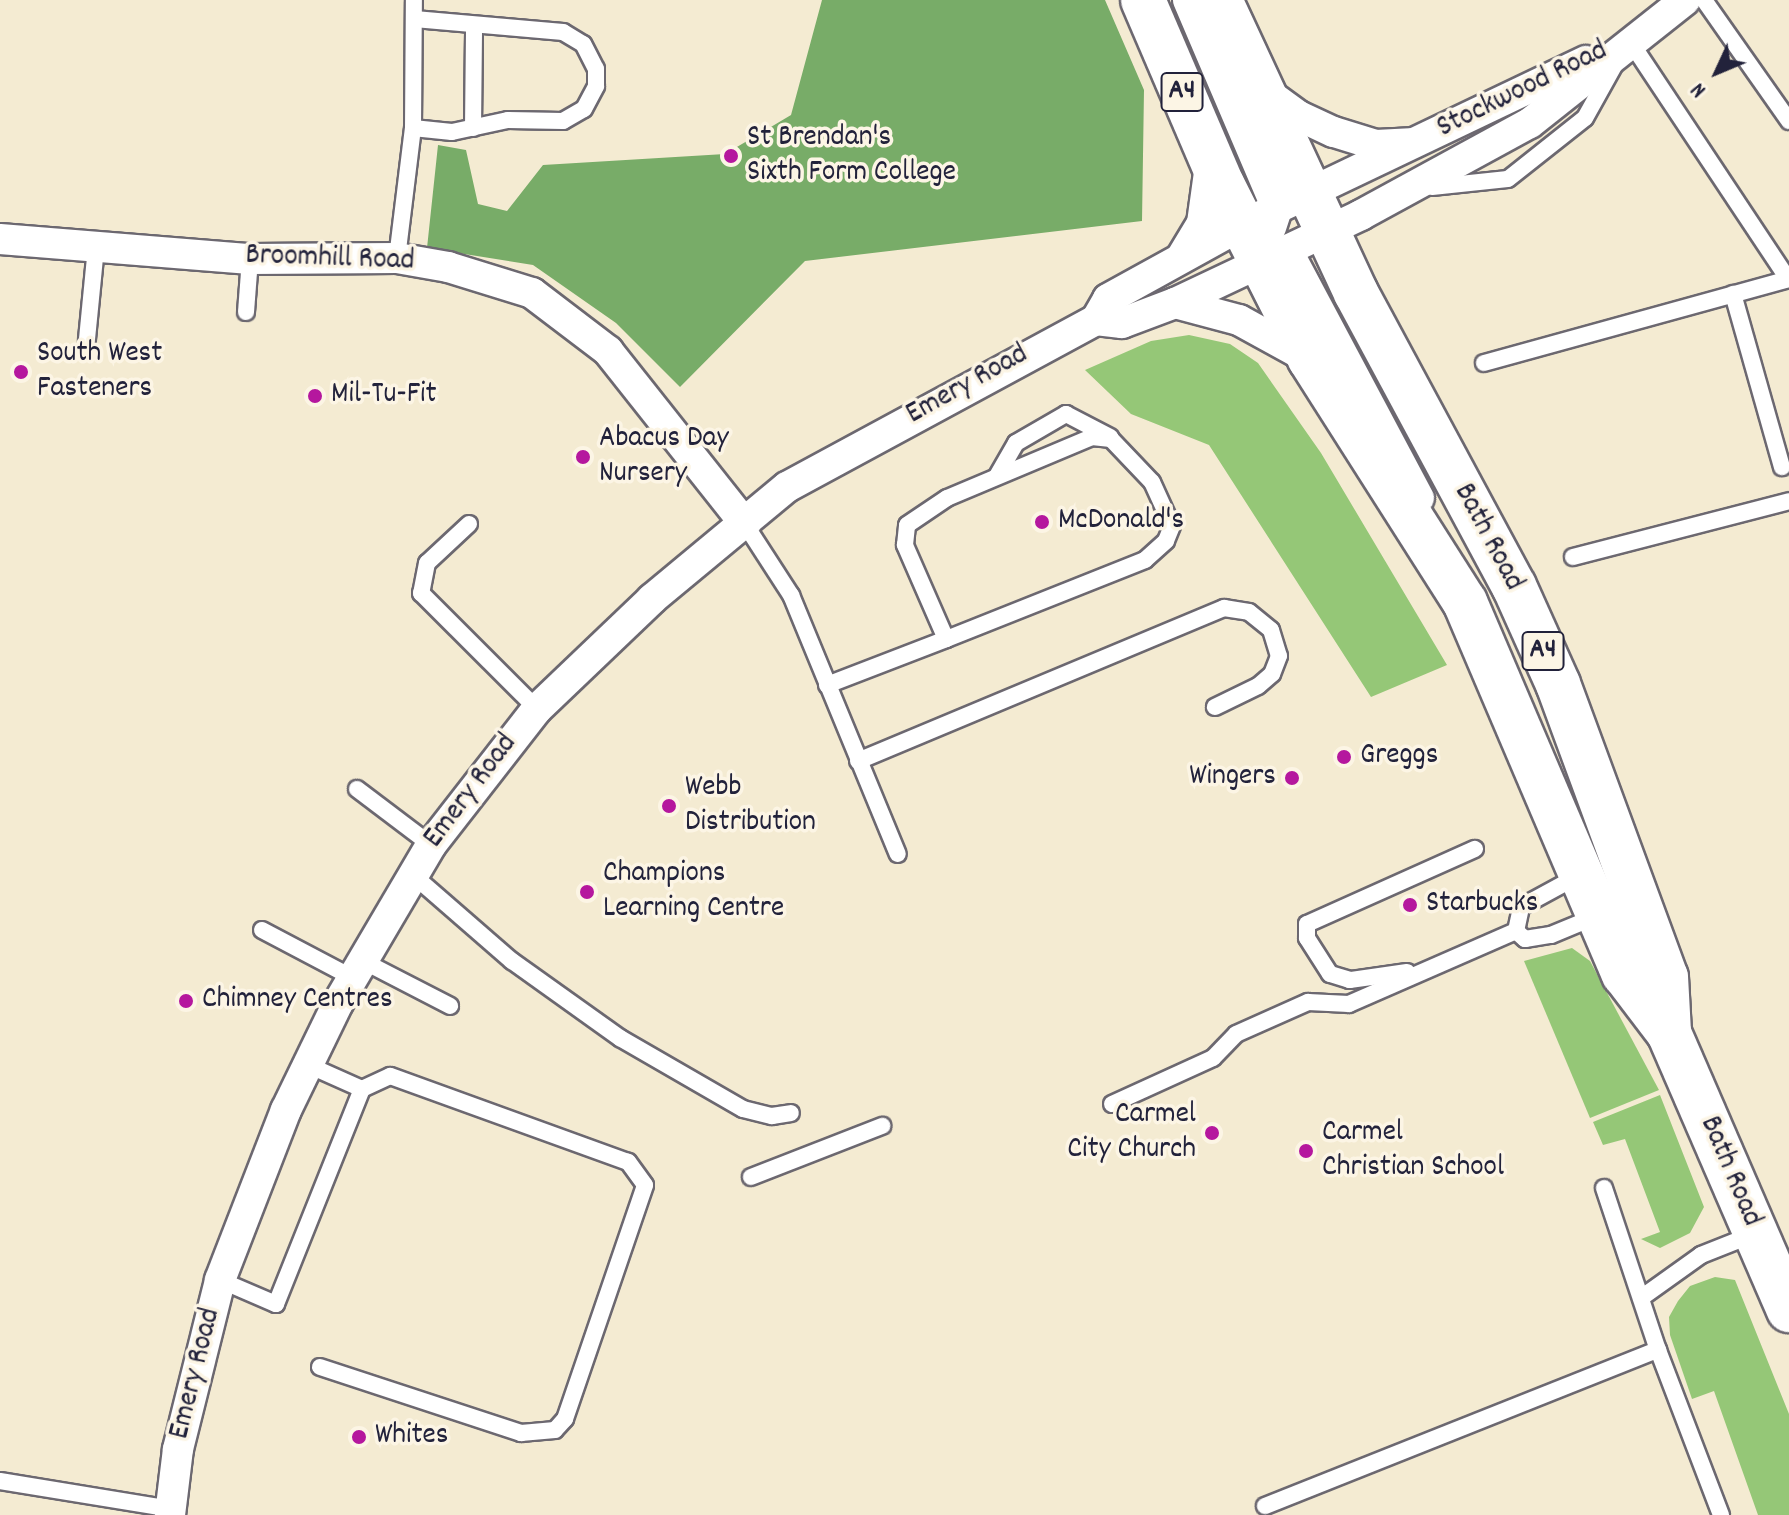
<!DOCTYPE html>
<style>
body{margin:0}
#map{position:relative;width:1789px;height:1515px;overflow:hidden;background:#f4ebd2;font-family:Dekko,sans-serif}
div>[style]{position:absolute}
.green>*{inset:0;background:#95c777}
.forest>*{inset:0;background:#78ac68}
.roads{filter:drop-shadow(2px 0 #6c6870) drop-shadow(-2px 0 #6c6870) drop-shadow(0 2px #6c6870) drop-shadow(0 -2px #6c6870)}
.lane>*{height:16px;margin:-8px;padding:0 8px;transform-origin:8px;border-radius:8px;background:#fff}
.street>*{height:30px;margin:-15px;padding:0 15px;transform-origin:15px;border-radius:15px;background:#fff}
.highway>*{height:44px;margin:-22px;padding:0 22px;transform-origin:22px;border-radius:22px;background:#fff}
.dots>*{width:22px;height:22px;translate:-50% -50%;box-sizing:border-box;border:4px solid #fcf5e5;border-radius:50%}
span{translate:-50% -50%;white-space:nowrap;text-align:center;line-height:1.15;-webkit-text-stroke:7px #fcf5e5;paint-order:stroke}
.shield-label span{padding:2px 6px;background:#fcf5e5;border:2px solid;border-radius:6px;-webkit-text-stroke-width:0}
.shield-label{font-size:28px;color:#22223b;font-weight:700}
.street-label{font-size:30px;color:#22223b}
.poi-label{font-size:30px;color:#22223b}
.left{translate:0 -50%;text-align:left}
.right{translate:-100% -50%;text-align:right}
.north{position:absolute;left:1677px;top:32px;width:80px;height:80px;-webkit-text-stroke:6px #fcf5e5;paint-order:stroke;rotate:226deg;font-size:22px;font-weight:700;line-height:32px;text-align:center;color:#22223b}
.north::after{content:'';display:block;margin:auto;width:28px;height:36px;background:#22223b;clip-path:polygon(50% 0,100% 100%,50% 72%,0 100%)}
</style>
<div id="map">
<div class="green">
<div style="clip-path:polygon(1189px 335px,1230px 344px,1258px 363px,1321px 453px,1447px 665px,1371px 697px,1209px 445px,1131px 414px,1085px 370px,1151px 341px)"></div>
<div style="clip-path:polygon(1572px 948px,1590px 961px,1659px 1090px,1590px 1118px,1524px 961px)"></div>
<div style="clip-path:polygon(1660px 1095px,1704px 1207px,1690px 1233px,1660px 1248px,1641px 1239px,1660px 1232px,1625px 1139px,1603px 1145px,1593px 1122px)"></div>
<div style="clip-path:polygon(1715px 1277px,1735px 1280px,1789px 1414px,1789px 1515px,1758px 1515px,1714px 1391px,1692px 1399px,1670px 1335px,1669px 1317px,1678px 1301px,1690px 1286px)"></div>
</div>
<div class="forest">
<div style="clip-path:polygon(822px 0,1105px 0,1144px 90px,1142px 221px,805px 261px,680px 387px,616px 323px,533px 265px,427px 248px,438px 145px,466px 150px,478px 204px,507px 211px,543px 165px,725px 154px,791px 115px)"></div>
</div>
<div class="roads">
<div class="lane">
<div style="left:1704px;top:0;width:148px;rotate:54.9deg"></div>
<div style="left:413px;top:128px;width:39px;rotate:6deg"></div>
<div style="left:452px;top:132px;width:57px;rotate:-12.1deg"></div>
<div style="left:508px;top:120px;width:55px;rotate:1deg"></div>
<div style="left:563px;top:121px;width:24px;rotate:-30deg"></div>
<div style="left:584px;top:109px;width:26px;rotate:-62deg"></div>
<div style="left:596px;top:86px;width:17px;rotate:-90deg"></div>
<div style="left:596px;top:69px;width:28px;rotate:-117deg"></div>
<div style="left:583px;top:44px;width:23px;rotate:-149deg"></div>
<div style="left:563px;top:32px;width:149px;rotate:-175deg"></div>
<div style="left:473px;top:128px;width:101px;rotate:-89.4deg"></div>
<div style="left:1432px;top:187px;width:76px;rotate:-6deg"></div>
<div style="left:1508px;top:179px;width:98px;rotate:-38.4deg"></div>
<div style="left:1585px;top:118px;width:62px;rotate:-60.9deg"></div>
<div style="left:397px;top:258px;width:131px;rotate:-83deg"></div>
<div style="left:413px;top:128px;width:128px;rotate:-89.6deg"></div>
<div style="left:1733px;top:294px;width:180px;rotate:74.2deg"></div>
<div style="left:246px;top:312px;width:53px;rotate:-85.7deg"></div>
<div style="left:87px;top:339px;width:92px;rotate:-84.4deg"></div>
<div style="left:1484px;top:363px;width:315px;rotate:-15.4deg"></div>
<div style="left:1788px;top:279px;width:287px;rotate:-123.6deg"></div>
<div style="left:1092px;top:437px;width:19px;rotate:6deg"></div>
<div style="left:1111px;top:439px;width:59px;rotate:46.4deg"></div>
<div style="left:1152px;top:482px;width:48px;rotate:65.6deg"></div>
<div style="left:1172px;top:526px;width:16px;rotate:112deg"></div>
<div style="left:1166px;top:541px;width:28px;rotate:138deg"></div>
<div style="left:1145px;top:560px;width:214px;rotate:158.3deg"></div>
<div style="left:946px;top:639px;width:103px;rotate:-113.6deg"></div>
<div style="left:905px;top:545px;width:20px;rotate:-84deg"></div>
<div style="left:907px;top:525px;width:48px;rotate:-34deg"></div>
<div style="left:947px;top:498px;width:157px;rotate:-22.8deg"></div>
<div style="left:997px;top:476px;width:38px;rotate:-60deg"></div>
<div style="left:1016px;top:443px;width:58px;rotate:-30.1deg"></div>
<div style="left:1066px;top:414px;width:50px;rotate:27.6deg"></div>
<div style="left:469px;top:524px;width:57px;rotate:137.1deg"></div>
<div style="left:427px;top:563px;width:31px;rotate:101deg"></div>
<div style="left:421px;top:593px;width:164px;rotate:45deg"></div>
<div style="left:745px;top:524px;width:85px;rotate:57.1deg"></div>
<div style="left:791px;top:595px;width:280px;rotate:67.6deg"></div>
<div style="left:1573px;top:557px;width:223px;rotate:-14.5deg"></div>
<div style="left:827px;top:685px;width:128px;rotate:-21.1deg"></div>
<div style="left:858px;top:761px;width:397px;rotate:-22.7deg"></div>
<div style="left:1224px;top:608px;width:25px;rotate:9deg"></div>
<div style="left:1249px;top:612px;width:28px;rotate:39deg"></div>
<div style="left:1271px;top:630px;width:27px;rotate:73deg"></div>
<div style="left:1279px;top:656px;width:19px;rotate:111deg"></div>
<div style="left:1272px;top:674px;width:18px;rotate:139deg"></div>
<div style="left:1258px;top:686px;width:48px;rotate:154deg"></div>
<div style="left:357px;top:789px;width:93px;rotate:37.1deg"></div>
<div style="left:413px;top:875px;width:131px;rotate:41deg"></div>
<div style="left:512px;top:961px;width:133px;rotate:35.5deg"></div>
<div style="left:620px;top:1038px;width:142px;rotate:30deg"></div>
<div style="left:743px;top:1109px;width:30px;rotate:14deg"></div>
<div style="left:772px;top:1116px;width:19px;rotate:-9deg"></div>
<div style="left:262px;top:930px;width:103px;rotate:27.8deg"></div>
<div style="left:1516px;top:931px;width:12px;rotate:42deg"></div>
<div style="left:1525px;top:939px;width:26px;rotate:-9deg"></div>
<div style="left:1551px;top:935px;width:52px;rotate:-22.6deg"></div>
<div style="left:1516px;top:931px;width:25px;rotate:-78deg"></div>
<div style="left:1521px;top:907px;width:67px;rotate:-28.5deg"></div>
<div style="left:363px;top:961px;width:98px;rotate:27.3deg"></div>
<div style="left:1407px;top:972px;width:58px;rotate:172deg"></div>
<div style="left:1350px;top:980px;width:21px;rotate:-163deg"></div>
<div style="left:1330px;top:974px;width:43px;rotate:-122.6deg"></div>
<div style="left:1307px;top:938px;width:14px;rotate:-90deg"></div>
<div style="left:1307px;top:924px;width:184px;rotate:-24.1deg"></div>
<div style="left:1112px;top:1104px;width:111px;rotate:-24.5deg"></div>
<div style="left:1213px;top:1058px;width:33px;rotate:-46deg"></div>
<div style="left:1236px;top:1034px;width:79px;rotate:-24deg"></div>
<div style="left:1308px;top:1002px;width:41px;rotate:2.8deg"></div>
<div style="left:1349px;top:1004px;width:182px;rotate:-23.6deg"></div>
<div style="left:751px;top:1177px;width:141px;rotate:-21.3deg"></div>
<div style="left:1604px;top:1188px;width:171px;rotate:71.6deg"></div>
<div style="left:1658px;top:1350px;width:177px;rotate:69.1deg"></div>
<div style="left:220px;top:1280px;width:61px;rotate:23.2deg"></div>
<div style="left:276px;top:1304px;width:232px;rotate:-68.2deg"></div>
<div style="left:362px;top:1089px;width:59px;rotate:-156deg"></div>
<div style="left:1641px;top:1298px;width:74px;rotate:-35.6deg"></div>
<div style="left:1701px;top:1255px;width:57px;rotate:-21.6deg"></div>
<div style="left:320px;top:1367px;width:212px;rotate:18.2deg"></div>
<div style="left:521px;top:1433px;width:34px;rotate:-5deg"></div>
<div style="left:555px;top:1430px;width:15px;rotate:-48deg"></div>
<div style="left:565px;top:1419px;width:247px;rotate:-71.1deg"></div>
<div style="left:645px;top:1185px;width:29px;rotate:-126deg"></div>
<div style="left:628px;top:1162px;width:253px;rotate:-160.1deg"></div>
<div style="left:390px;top:1076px;width:31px;rotate:155deg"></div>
<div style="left:0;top:1481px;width:173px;rotate:9.3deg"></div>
<div style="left:1265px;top:1506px;width:423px;rotate:-21.7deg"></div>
</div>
<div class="street">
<div style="left:1188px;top:0;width:227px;rotate:66.9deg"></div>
<div style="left:1277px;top:209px;width:19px;rotate:108deg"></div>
<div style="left:1267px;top:93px;width:39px;rotate:36deg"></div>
<div style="left:1299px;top:116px;width:38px;rotate:25deg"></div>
<div style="left:1334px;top:132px;width:44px;rotate:17.2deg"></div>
<div style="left:1376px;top:145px;width:34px;rotate:-3deg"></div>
<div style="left:0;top:239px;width:251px;rotate:4.6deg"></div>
<div style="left:250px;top:259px;width:147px;rotate:-0.4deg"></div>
<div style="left:397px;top:258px;width:52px;rotate:10deg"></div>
<div style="left:448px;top:267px;width:88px;rotate:17.2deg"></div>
<div style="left:532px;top:293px;width:96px;rotate:37.3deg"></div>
<div style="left:608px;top:351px;width:221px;rotate:51.6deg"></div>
<div style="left:1287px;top:250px;width:281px;rotate:62deg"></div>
<div style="left:1181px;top:258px;width:41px;rotate:-59deg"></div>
<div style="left:1202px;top:223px;width:59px;rotate:-82.1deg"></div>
<div style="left:1175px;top:303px;width:66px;rotate:14.9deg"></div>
<div style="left:1239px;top:320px;width:79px;rotate:28.8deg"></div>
<div style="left:1096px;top:320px;width:24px;rotate:-60deg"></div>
<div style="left:1108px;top:299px;width:153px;rotate:-28.9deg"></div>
<div style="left:1242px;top:225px;width:381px;rotate:-25.5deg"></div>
<div style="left:170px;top:1515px;width:66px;rotate:-83.1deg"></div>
<div style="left:178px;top:1449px;width:174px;rotate:-76deg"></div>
<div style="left:220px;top:1280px;width:182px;rotate:-68.8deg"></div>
<div style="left:286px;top:1110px;width:119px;rotate:-64.1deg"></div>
<div style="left:338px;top:1003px;width:183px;rotate:-59.5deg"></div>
<div style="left:431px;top:845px;width:172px;rotate:-52.1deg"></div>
<div style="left:537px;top:709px;width:159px;rotate:-43.7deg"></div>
<div style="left:652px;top:599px;width:175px;rotate:-39.7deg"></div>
<div style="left:787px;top:487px;width:351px;rotate:-28.4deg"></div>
<div style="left:1096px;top:320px;width:26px;rotate:7deg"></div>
<div style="left:1122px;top:323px;width:57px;rotate:-20.7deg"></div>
<div style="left:1175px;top:303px;width:206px;rotate:-25.3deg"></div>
<div style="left:1361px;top:215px;width:192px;rotate:-28.6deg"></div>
<div style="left:1530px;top:123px;width:198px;rotate:-38.4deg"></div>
</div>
<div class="highway">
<div style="left:1143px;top:0;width:200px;rotate:66.8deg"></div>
<div style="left:1222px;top:184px;width:196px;rotate:63.3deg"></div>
<div style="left:1310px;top:359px;width:288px;rotate:57.5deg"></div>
<div style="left:1465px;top:602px;width:405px;rotate:66.9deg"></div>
<div style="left:1624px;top:974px;width:74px;rotate:52.7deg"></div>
<div style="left:1669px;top:1033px;width:302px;rotate:66.6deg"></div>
<div style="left:1220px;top:0;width:323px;rotate:65.1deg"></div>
<div style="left:1356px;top:293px;width:333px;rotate:61.7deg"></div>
<div style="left:1514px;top:586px;width:107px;rotate:65.8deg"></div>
<div style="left:1558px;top:684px;width:312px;rotate:69.8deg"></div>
<div style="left:1666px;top:977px;width:56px;rotate:86.9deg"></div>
</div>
</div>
<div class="dots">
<div style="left:731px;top:156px;background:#b5179e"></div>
<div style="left:21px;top:372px;background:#b5179e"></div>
<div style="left:315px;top:396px;background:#b5179e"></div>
<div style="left:583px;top:457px;background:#b5179e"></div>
<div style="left:1042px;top:522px;background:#b5179e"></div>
<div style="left:1344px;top:757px;background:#b5179e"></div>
<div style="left:1292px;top:778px;background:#b5179e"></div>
<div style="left:669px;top:806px;background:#b5179e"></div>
<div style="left:587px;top:892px;background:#b5179e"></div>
<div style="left:1410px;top:905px;background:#b5179e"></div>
<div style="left:186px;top:1001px;background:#b5179e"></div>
<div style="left:1212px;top:1133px;background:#b5179e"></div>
<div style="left:1306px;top:1151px;background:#b5179e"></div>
<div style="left:359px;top:1437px;background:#b5179e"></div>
</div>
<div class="shield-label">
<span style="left:1182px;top:92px">A4</span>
<span style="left:1543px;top:651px">A4</span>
</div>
<div class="street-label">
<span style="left:1523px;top:91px;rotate:-26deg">Stockwood Road</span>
<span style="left:330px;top:260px;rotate:2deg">Broomhill Road</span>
<span style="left:968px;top:386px;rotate:-29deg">Emery Road</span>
<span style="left:1487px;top:538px;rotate:62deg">Bath Road</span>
<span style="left:472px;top:792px;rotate:-53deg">Emery Road</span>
<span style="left:1729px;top:1172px;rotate:67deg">Bath Road</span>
<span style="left:197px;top:1374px;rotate:-76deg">Emery Road</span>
</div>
<div class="poi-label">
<span class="left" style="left:747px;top:156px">St Brendan's<br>Sixth Form College</span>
<span class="left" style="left:37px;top:372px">South West<br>Fasteners</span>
<span class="left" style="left:331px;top:396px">Mil-Tu-Fit</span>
<span class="left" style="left:599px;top:457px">Abacus Day<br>Nursery</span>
<span class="left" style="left:1058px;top:522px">McDonald's</span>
<span class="left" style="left:1360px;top:757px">Greggs</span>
<span class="right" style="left:1276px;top:778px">Wingers</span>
<span class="left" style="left:685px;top:806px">Webb<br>Distribution</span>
<span class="left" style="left:603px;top:892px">Champions<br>Learning Centre</span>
<span class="left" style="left:1426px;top:905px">Starbucks</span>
<span class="left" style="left:202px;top:1001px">Chimney Centres</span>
<span class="right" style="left:1196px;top:1133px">Carmel<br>City Church</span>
<span class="left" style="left:1322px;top:1151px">Carmel<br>Christian School</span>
<span class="left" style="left:375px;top:1437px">Whites</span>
</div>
<div class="north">N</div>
</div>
